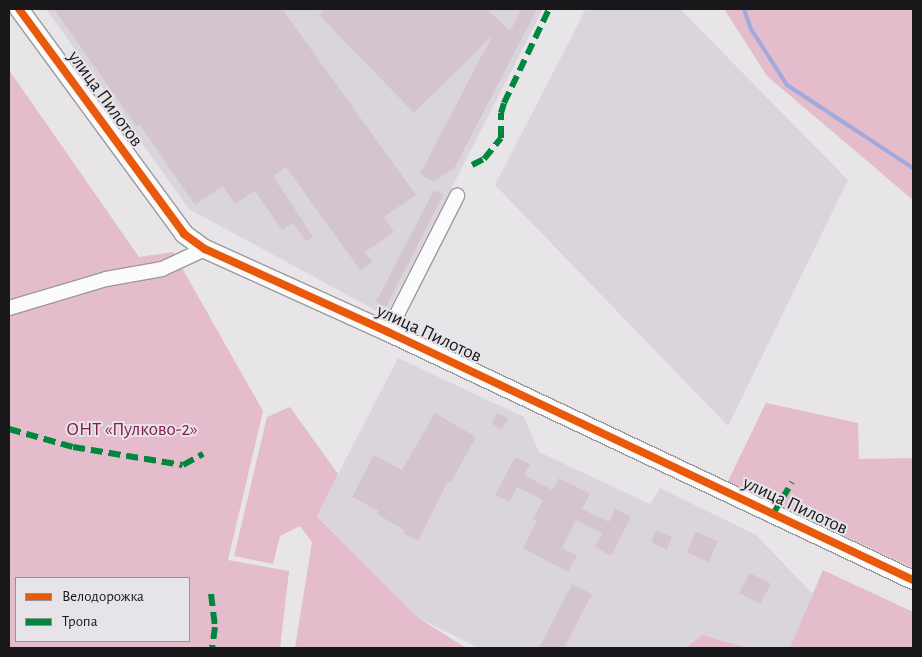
<!DOCTYPE html>
<meta charset="utf-8">
<style>
body{margin:0}
#map{position:relative;width:922px;height:657px;overflow:hidden;background:#e7e5e8;font-family:"Alegreya Sans",sans-serif}
div>[style]{position:absolute}
.built>*{inset:0;background:#dad5dd}
.green>*{inset:0;background:#e4bccb}
.stream>*{height:4px;margin:-2px;padding:0 2px;transform-origin:2px;border-radius:2px;background:#9faae1}
.building>*{inset:0;background:#d4c4d0}
.roads{filter:drop-shadow(1px 0 #9c9a9c) drop-shadow(-1px 0 #9c9a9c) drop-shadow(0 1px #9c9a9c) drop-shadow(0 -1px #9c9a9c)}
.minor>*{height:14px;margin:-7px;padding:0 7px;transform-origin:7px;border-radius:7px;background:#fbfbfc}
.tertiary>*{height:18px;margin:-9px;padding:0 9px;transform-origin:9px;border-radius:9px;background:#fbfbfc}
.quiet>*{height:6px;margin-top:-3px;transform-origin:0;background:repeating-linear-gradient(90deg,#00873e 0 12px,transparent 0 18px)}
.cycleway>*{height:8px;margin:-4px;padding:0 4px;transform-origin:4px;border-radius:4px;background:#e8590c}
span{translate:-50% -50%;white-space:nowrap;text-align:center;line-height:1.15;-webkit-text-stroke:4px #e7e4e9;paint-order:stroke}
.street-label{font-size:19px;color:#181719}
.park-label{font-size:19px;color:#851c4e}
.frame{position:absolute;inset:0;border:10px solid #181719;pointer-events:none}
.legend{position:absolute;left:15px;top:577px;width:175px;height:65px;box-sizing:border-box;background:#e7e4e9;border:1px solid #949296;margin:0;padding:6px 9px;list-style:none;font-size:15px;color:#181719}
.legend li{display:flex;align-items:center;gap:10px;height:25px}
.legend b{width:25px;border:1px solid #949296}
</style>
<div id="map">
<div class="built">
<div style="clip-path:polygon(46px 9px,543px 9px,386px 316px,189px 209px)"></div>
<div style="clip-path:polygon(586px 9px,680px 9px,848px 180px,728px 426px,495px 185px)"></div>
<div style="clip-path:polygon(398px 358px,524px 417px,539px 452px,650px 504px,660px 488px,756px 535px,865px 648px,479px 648px,417px 617px,317px 515px)"></div>
</div>
<div class="green">
<div style="clip-path:polygon(724px 9px,913px 9px,913px 200px,767px 76px)"></div>
<div style="clip-path:polygon(evenodd,9px 70px,139px 257px,173px 252px,263px 411px,228px 560px,289px 571px,280px 648px,9px 648px,9px 70px,16px 578px,189px 578px,189px 641px,16px 641px,16px 578px)"></div>
<div style="clip-path:polygon(766px 403px,858px 423px,859px 459px,913px 458px,913px 568px,728px 481px)"></div>
<div style="clip-path:polygon(290px 407px,338px 474px,317px 516px,417px 617px,466px 648px,295px 648px,312px 542px,300px 526px,280px 536px,273px 564px,234px 556px,267px 417px)"></div>
<div style="clip-path:polygon(823px 570px,913px 612px,913px 648px,790px 648px)"></div>
<div style="clip-path:polygon(702px 635px,748px 648px,686px 648px)"></div>
</div>
<div class="stream">
<div style="left:744px;top:9px;width:21px;rotate:71deg"></div>
<div style="left:751px;top:29px;width:67px;rotate:57.3deg"></div>
<div style="left:787px;top:85px;width:151px;rotate:33.4deg"></div>
</div>
<div class="building">
<div style="clip-path:polygon(54px 9px,282px 9px,416px 195px,384px 217px,394px 232px,365px 252px,372px 262px,360px 270px,286px 167px,273px 176px,313px 237px,306px 241px,293px 223px,282px 230px,255px 191px,235px 204px,223px 186px,195px 205px,140px 125px,137px 127px)"></div>
<div style="clip-path:polygon(325px 9px,487px 9px,510px 31px,522px 9px,537px 9px,455px 167px,434px 182px,420px 174px,492px 36px,414px 113px,319px 15px)"></div>
<div style="clip-path:polygon(434px 190px,443px 195px,386px 307px,376px 302px)"></div>
<div style="clip-path:polygon(435px 413px,476px 437px,451px 482px,448px 481px,418px 541px,403px 533px,404px 530px,377px 514px,379px 511px,352px 497px,374px 455px,402px 470px)"></div>
<div style="clip-path:polygon(497px 413px,508px 418px,502px 429px,492px 424px)"></div>
<div style="clip-path:polygon(515px 457px,530px 464px,524px 475px,552px 490px,559px 478px,590px 494px,582px 509px,609px 522px,615px 509px,631px 517px,611px 556px,595px 547px,602px 533px,576px 520px,562px 548px,577px 556px,568px 572px,523px 548px,537px 521px,533px 519px,543px 500px,517px 487px,510px 502px,495px 495px)"></div>
<div style="clip-path:polygon(656px 530px,672px 537px,667px 550px,651px 542px)"></div>
<div style="clip-path:polygon(696px 532px,718px 541px,709px 562px,687px 552px)"></div>
<div style="clip-path:polygon(750px 573px,771px 584px,760px 604px,739px 593px)"></div>
<div style="clip-path:polygon(572px 584px,592px 594px,564px 648px,539px 648px)"></div>
</div>
<div class="roads">
<div class="minor">
<div style="left:9px;top:308px;width:101px;rotate:-16.6deg"></div>
<div style="left:106px;top:279px;width:57px;rotate:-10.1deg"></div>
<div style="left:162px;top:269px;width:47px;rotate:-24.9deg"></div>
<div style="left:388px;top:332px;width:153px;rotate:-63.1deg"></div>
</div>
<div class="tertiary">
<div style="left:19px;top:9px;width:279px;rotate:53.7deg"></div>
<div style="left:184px;top:234px;width:26px;rotate:36deg"></div>
<div style="left:205px;top:249px;width:201px;rotate:24.4deg"></div>
<div style="left:388px;top:332px;width:581px;rotate:25.29deg"></div>
</div>
</div>
<div class="quiet">
<div style="left:472px;top:165px;width:13px;rotate:-27deg"></div>
<div style="left:484px;top:159px;width:27px;rotate:-51deg"></div>
<div style="left:501px;top:138px;width:25px;rotate:-90deg"></div>
<div style="left:501px;top:113px;width:10px;rotate:-73deg"></div>
<div style="left:504px;top:103px;width:104px;rotate:-64.4deg"></div>
<div style="left:9px;top:429px;width:66px;rotate:15.7deg"></div>
<div style="left:73px;top:447px;width:111px;rotate:9.3deg"></div>
<div style="left:183px;top:465px;width:23px;rotate:-29deg"></div>
<div style="left:773px;top:514px;width:37px;rotate:-59deg"></div>
<div style="left:211px;top:594px;width:33px;rotate:83deg"></div>
<div style="left:215px;top:627px;width:21px;rotate:98deg"></div>
</div>
<div class="cycleway">
<div style="left:19px;top:9px;width:279px;rotate:53.7deg"></div>
<div style="left:184px;top:234px;width:26px;rotate:36deg"></div>
<div style="left:205px;top:249px;width:201px;rotate:24.4deg"></div>
<div style="left:388px;top:332px;width:581px;rotate:25.29deg"></div>
</div>
<div class="street-label">
<span style="left:105px;top:99px;rotate:54deg">улица Пилотов</span>
<span style="left:429px;top:334px;rotate:25deg">улица Пилотов</span>
<span style="left:795px;top:506px;rotate:25deg">улица Пилотов</span>
</div>
<div class="park-label">
<span style="left:132px;top:430px">ОНТ «Пулково-2»</span>
</div>
<div class="frame"></div>
<ul class="legend">
<li><b style="height:6px;background:#e8590c"></b>Велодорожка</li>
<li><b style="height:6px;background:#00873e"></b>Тропа</li>
</ul>
</div>
